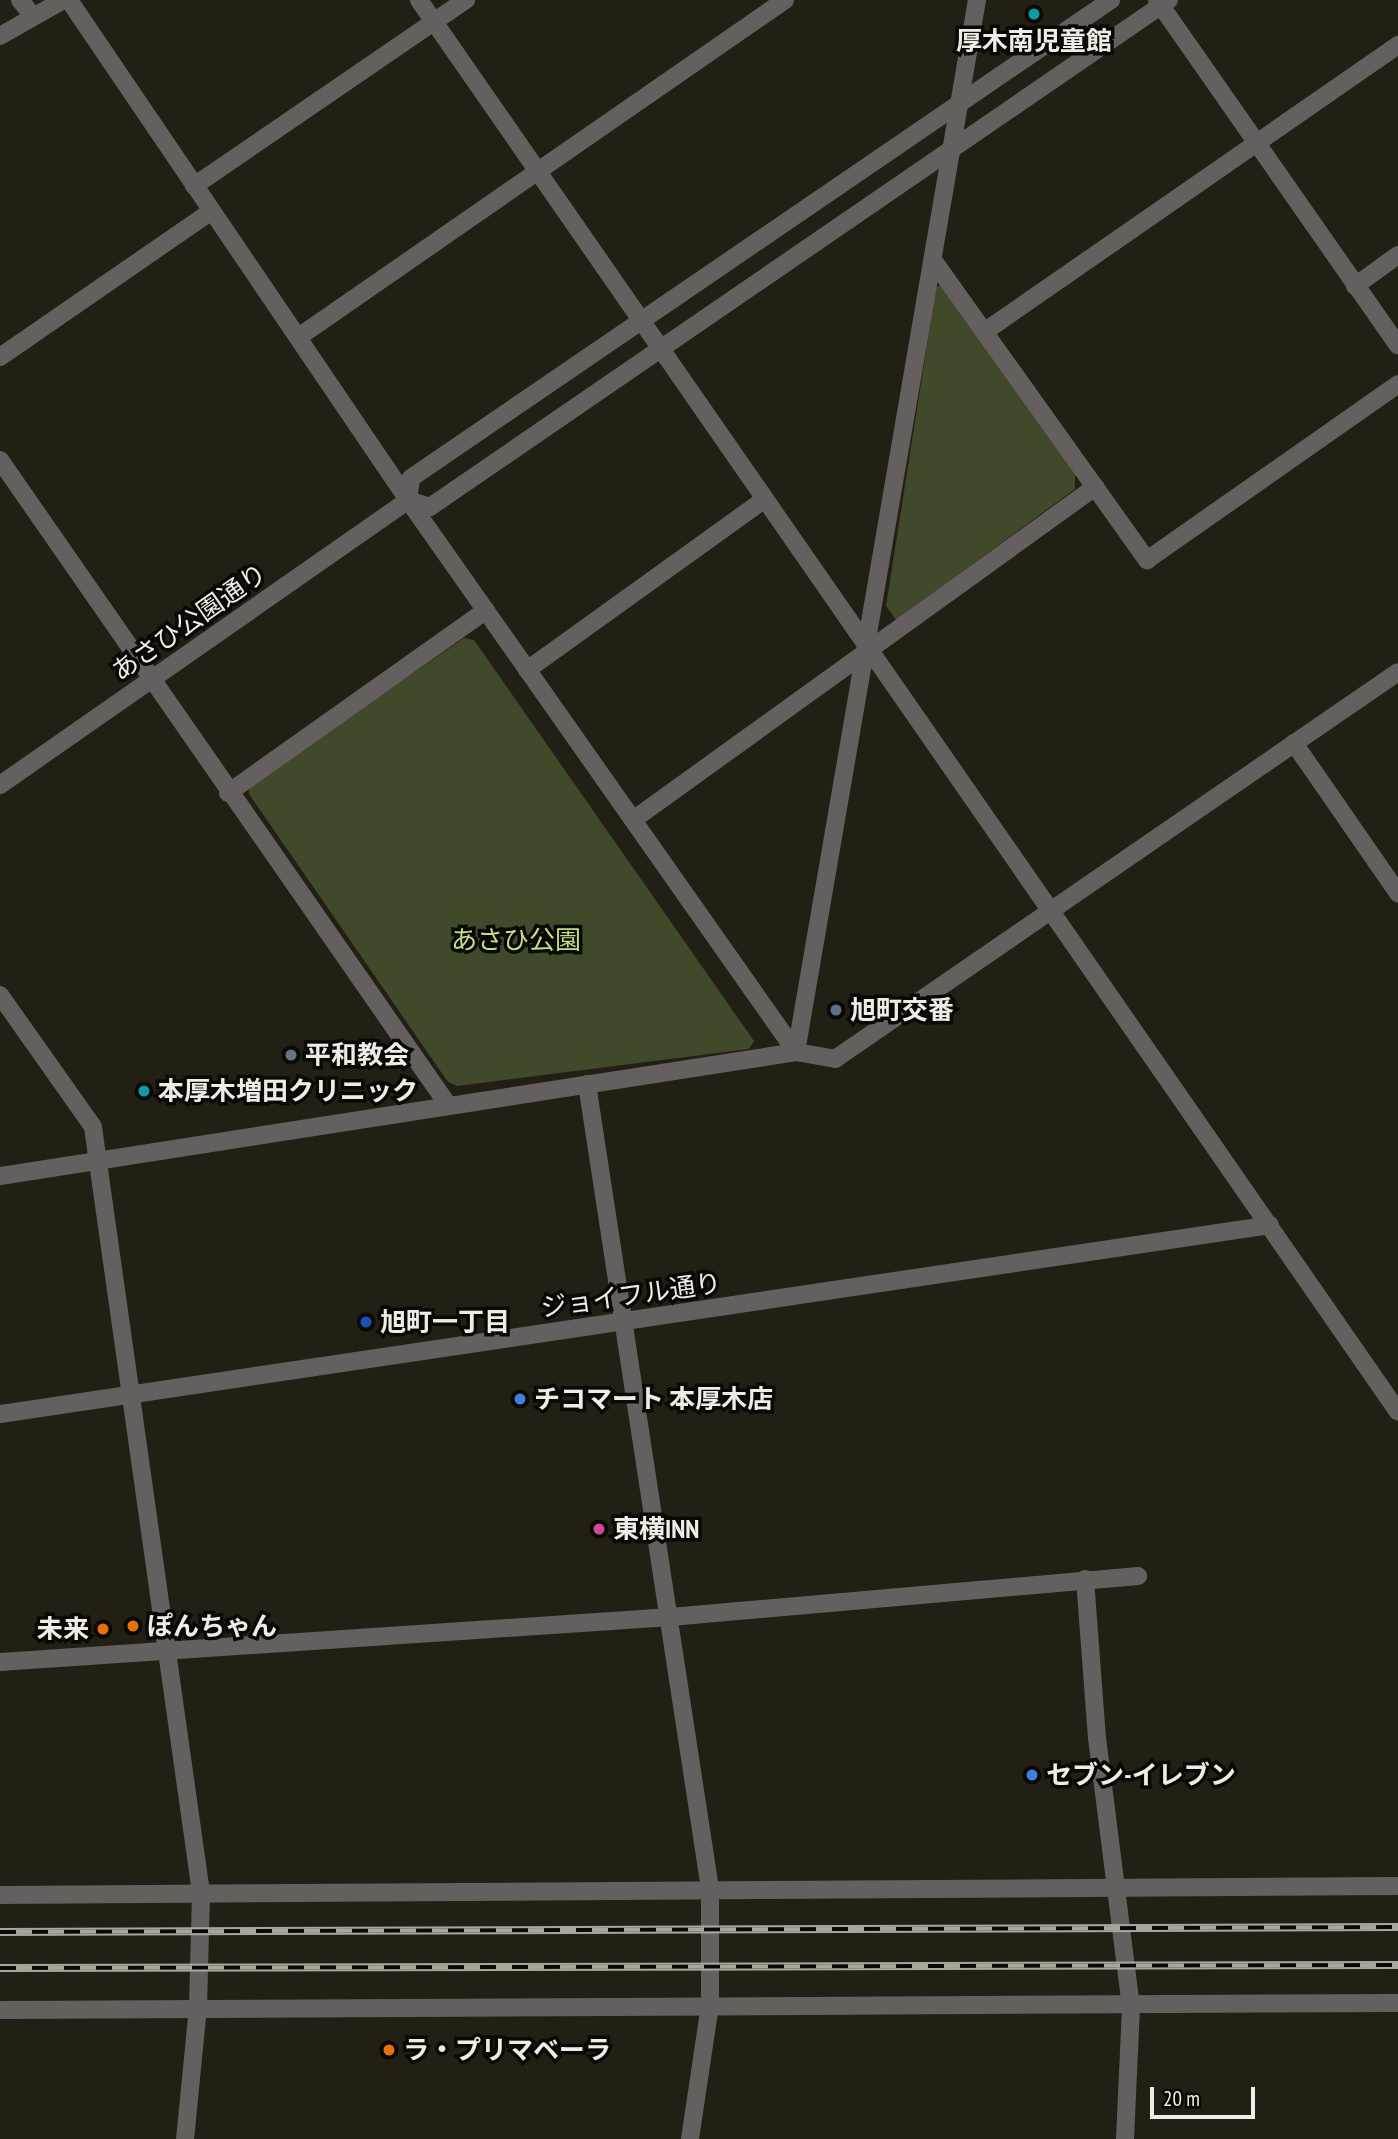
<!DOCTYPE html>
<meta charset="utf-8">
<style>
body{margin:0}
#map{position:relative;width:1398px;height:2139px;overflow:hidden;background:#221f14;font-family:"PT Sans Narrow","Noto Sans JP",sans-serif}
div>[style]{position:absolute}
.green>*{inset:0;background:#404a2b}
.minor>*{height:18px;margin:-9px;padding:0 9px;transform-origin:9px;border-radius:9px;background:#665f60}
.tertiary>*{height:18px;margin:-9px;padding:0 9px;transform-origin:9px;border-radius:9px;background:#665f60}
.rail>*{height:8px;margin-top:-4px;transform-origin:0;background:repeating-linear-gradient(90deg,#0a0905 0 16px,#a9a69e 0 32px);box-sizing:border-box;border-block:2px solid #a9a69e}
.dots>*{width:19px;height:19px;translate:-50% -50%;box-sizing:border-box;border:4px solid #0a0905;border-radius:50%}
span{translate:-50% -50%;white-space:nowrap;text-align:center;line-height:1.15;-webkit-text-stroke:7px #0a0905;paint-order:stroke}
.poi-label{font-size:26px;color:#efece5;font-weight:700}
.left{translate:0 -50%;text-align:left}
.right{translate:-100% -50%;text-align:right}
.street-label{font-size:26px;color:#efece5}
.park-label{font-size:26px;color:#c3dd88}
.scale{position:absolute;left:1150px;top:2087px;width:105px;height:32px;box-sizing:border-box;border:4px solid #efece5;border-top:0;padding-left:9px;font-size:21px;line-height:24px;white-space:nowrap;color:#efece5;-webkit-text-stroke:5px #0a0905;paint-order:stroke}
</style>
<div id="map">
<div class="green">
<div style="clip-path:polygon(943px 282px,1075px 474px,1075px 489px,896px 620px,886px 606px,936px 288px)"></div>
<div style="clip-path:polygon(464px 638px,474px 640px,754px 1041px,749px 1049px,457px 1086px,448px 1082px,249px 794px,249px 787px)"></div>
</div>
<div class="minor">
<div style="left:20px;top:0;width:21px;rotate:51deg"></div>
<div style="left:977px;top:0;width:1067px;rotate:99.76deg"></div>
<div style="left:796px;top:1052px;width:40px;rotate:10deg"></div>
<div style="left:835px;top:1059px;width:683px;rotate:-34.5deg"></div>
<div style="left:1157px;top:0;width:421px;rotate:55.1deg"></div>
<div style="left:194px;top:186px;width:330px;rotate:-34.4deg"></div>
<div style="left:933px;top:260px;width:369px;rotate:54.5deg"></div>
<div style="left:1147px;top:560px;width:307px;rotate:-35deg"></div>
<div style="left:1355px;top:286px;width:53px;rotate:-35.8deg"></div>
<div style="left:984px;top:332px;width:504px;rotate:-34.73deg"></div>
<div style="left:300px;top:336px;width:590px;rotate:-34.71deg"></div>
<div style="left:0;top:357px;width:257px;rotate:-34.6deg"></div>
<div style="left:0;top:460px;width:785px;rotate:55.22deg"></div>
<div style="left:527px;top:670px;width:293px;rotate:-35.7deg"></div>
<div style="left:1294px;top:743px;width:183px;rotate:55.3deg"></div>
<div style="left:228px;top:793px;width:316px;rotate:-35.3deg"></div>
<div style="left:633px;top:820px;width:570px;rotate:-35.78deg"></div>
<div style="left:0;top:995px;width:161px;rotate:54.8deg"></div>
<div style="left:93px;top:1127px;width:774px;rotate:81.97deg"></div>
<div style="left:201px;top:1893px;width:114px;rotate:91.5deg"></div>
<div style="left:198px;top:2007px;width:133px;rotate:95.6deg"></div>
<div style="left:587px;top:1084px;width:814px;rotate:81.31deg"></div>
<div style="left:710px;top:1889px;width:116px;rotate:90deg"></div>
<div style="left:710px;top:2005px;width:135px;rotate:98.5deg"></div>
<div style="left:1085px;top:1579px;width:159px;rotate:85.7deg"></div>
<div style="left:1097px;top:1738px;width:271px;rotate:82.8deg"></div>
<div style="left:1131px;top:2007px;width:132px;rotate:92.6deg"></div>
<div style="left:0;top:1662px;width:672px;rotate:-3.84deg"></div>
<div style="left:670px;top:1617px;width:470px;rotate:-5deg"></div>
<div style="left:0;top:1895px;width:1398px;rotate:-0.37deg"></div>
<div style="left:0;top:2010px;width:1398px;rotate:-0.29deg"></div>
</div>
<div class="tertiary">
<div style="left:419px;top:0;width:1718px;rotate:55.26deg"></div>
<div style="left:0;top:36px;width:73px;rotate:-29.7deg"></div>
<div style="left:408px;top:500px;width:23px;rotate:18deg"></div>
<div style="left:430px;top:507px;width:896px;rotate:-34.45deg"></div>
<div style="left:408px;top:500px;width:22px;rotate:-82deg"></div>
<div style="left:411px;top:478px;width:848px;rotate:-34.33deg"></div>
<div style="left:0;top:785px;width:498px;rotate:-34.9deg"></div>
<div style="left:0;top:1176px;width:806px;rotate:-8.85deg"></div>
<div style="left:796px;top:1052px;width:675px;rotate:-125.1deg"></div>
<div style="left:408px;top:500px;width:604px;rotate:-124.14deg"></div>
<div style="left:0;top:1414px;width:1284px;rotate:-8.46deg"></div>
</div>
<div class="rail">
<div style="left:0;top:1932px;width:1398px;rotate:-0.2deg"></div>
<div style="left:0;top:1968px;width:1398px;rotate:-0.12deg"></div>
</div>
<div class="dots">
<div style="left:1034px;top:14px;background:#0f9aa8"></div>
<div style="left:836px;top:1010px;background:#5c6f8a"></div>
<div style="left:291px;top:1055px;background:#6b7280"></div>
<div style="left:144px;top:1091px;background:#0f9aa8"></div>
<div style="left:366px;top:1322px;background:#1a4fb4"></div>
<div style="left:520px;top:1399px;background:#3f7fe0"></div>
<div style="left:599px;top:1529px;background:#d1479c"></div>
<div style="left:133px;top:1626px;background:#e8710a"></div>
<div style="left:103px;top:1629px;background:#e8710a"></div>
<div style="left:1032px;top:1775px;background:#3f7fe0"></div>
<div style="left:389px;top:2050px;background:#e8710a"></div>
</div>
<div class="poi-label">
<span style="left:1034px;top:41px">厚木南児童館</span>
<span class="left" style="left:850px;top:1010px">旭町交番</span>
<span class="left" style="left:305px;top:1055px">平和教会</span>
<span class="left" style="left:158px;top:1091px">本厚木増田クリニック</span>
<span class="left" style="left:380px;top:1322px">旭町一丁目</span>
<span class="left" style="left:534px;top:1399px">チコマート 本厚木店</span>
<span class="left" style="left:613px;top:1529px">東横INN</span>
<span class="left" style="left:147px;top:1626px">ぽんちゃん</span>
<span class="right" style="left:89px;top:1629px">未来</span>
<span class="left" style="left:1046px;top:1775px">セブン-イレブン</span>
<span class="left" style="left:403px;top:2050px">ラ・プリマベーラ</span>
</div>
<div class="street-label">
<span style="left:189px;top:622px;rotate:-35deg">あさひ公園通り</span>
<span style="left:631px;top:1295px;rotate:-8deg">ジョイフル通り</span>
</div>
<div class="park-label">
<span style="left:516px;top:940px">あさひ公園</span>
</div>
<div class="scale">20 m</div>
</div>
